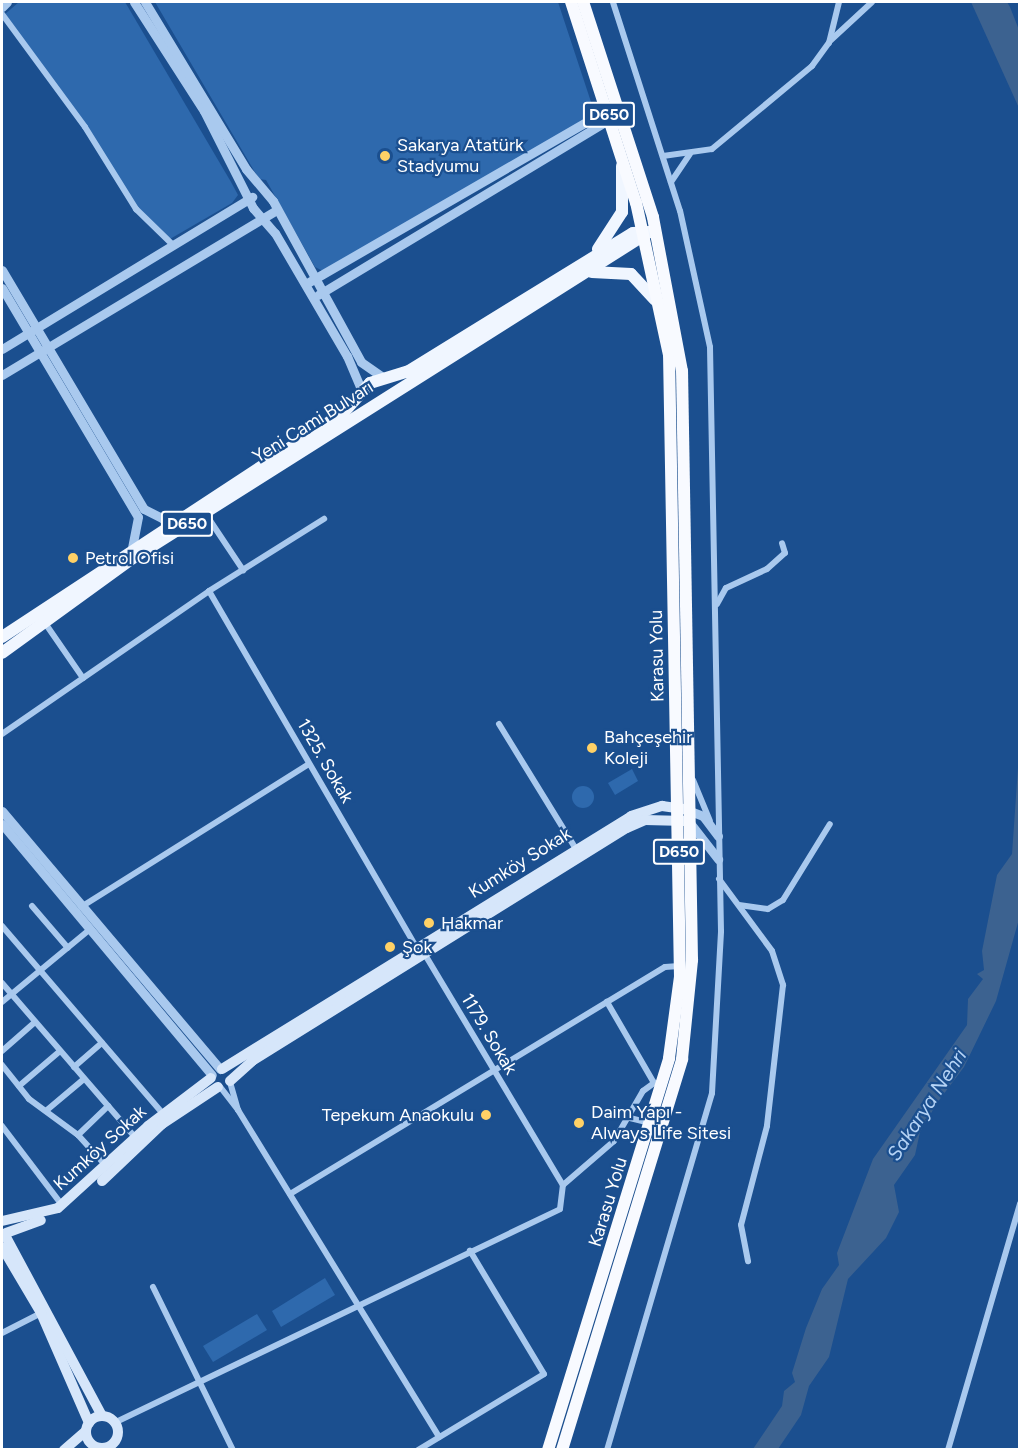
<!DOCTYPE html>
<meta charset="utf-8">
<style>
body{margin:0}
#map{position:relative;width:1021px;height:1451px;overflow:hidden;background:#1b4f8f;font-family:Figtree,sans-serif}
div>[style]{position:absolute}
.green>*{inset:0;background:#2e69ad}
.round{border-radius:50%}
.water>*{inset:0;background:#3c6290}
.minor>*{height:6px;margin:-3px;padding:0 3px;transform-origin:3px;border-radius:3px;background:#a9c9ee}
.tertiary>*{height:9px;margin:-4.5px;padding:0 4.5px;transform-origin:4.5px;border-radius:4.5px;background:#a9c9ee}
.secondary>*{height:10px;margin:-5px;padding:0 5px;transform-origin:5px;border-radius:5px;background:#d6e6fa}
.secondary>.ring{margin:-5px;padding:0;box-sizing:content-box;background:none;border:10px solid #d6e6fa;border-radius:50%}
.primary>*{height:12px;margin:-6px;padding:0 6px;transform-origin:6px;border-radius:6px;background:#f0f6ff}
.trunk>*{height:12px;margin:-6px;padding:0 6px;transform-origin:6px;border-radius:6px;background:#f8faff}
.dots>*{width:16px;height:16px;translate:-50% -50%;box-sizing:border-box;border:3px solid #1b4f8f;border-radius:50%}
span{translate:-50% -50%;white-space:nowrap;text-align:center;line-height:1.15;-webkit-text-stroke:4.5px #1b4f8f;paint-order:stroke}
.shield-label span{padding:2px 4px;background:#1b4f8f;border:2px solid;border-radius:4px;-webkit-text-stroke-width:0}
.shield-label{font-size:16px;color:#fff;font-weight:700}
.poi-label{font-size:18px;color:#fff}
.left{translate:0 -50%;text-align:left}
.right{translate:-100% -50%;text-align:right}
.street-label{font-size:18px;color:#fff}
.water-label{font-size:20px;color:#b5d3f5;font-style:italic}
.frame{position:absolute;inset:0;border:3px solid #fff;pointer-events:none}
</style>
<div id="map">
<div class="green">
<div style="clip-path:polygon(19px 2px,125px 2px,231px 182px,238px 195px,232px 203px,170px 239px,144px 217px,4px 15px)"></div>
<div style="clip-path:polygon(155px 2px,558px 2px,594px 111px,567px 132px,323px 271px,315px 267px,266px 180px,259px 179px)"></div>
<div style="clip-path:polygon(632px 769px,638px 781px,615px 795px,608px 783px)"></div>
<div class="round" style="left:572px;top:786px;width:22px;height:22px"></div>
<div style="clip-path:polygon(325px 1278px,335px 1295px,281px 1327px,272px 1311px)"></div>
<div style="clip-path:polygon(257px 1314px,267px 1330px,213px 1362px,203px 1346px)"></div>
</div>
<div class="water">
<div style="clip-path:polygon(971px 2px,1007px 2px,1010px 7px,1019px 30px,1019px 108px)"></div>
<div style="clip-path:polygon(1019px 753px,1019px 919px,996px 1001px,964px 1067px,937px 1103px,920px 1132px,915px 1155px,894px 1185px,899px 1212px,886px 1238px,848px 1279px,829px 1357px,809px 1386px,801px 1415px,778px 1449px,753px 1449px,782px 1406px,784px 1391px,795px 1382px,792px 1373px,806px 1328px,822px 1289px,839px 1265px,837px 1253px,873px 1159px,967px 1025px,968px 999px,983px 979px,977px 974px,984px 970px,982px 951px,997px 875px,1012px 854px)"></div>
</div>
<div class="minor">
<div style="left:2px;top:14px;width:140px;rotate:53.7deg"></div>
<div style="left:85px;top:127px;width:97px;rotate:58.1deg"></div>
<div style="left:136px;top:209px;width:52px;rotate:44.2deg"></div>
<div style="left:831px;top:40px;width:56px;rotate:-42.8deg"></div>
<div style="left:663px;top:156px;width:49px;rotate:-8.1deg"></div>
<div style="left:712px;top:149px;width:130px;rotate:-39.7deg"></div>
<div style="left:812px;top:66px;width:29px;rotate:-54deg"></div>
<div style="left:829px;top:43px;width:42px;rotate:-76.3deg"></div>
<div style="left:671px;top:182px;width:34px;rotate:-56deg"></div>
<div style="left:205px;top:513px;width:69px;rotate:56.3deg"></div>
<div style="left:209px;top:591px;width:411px;rotate:59.8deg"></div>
<div style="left:717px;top:604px;width:18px;rotate:-61deg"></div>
<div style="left:726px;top:588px;width:45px;rotate:-24.9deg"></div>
<div style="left:767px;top:569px;width:24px;rotate:-42deg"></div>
<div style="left:785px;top:553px;width:10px;rotate:-107deg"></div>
<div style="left:45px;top:623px;width:67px;rotate:55.4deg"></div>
<div style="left:499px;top:724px;width:149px;rotate:58.4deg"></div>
<div style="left:2px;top:734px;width:252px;rotate:-34.6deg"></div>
<div style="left:209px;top:591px;width:136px;rotate:-32.1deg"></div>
<div style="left:693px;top:780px;width:44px;rotate:67.5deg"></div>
<div style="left:719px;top:879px;width:89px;rotate:53.6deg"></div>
<div style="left:772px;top:951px;width:36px;rotate:72deg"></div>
<div style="left:783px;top:985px;width:142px;rotate:96.5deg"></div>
<div style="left:767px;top:1126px;width:102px;rotate:104.7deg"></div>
<div style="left:741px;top:1225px;width:37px;rotate:79deg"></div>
<div style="left:739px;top:905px;width:29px;rotate:8deg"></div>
<div style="left:768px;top:909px;width:17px;rotate:-31deg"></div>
<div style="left:783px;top:900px;width:89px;rotate:-58.3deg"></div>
<div style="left:32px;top:906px;width:55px;rotate:49.4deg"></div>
<div style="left:81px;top:907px;width:269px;rotate:-32.1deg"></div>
<div style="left:2px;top:926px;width:248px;rotate:49.4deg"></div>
<div style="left:424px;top:953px;width:270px;rotate:59.1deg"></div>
<div style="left:563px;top:1185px;width:67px;rotate:-40.8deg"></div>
<div style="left:614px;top:1141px;width:58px;rotate:-59.9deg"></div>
<div style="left:643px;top:1091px;width:14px;rotate:-36deg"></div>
<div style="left:654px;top:1083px;width:94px;rotate:-120.1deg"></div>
<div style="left:2px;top:983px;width:205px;rotate:49.2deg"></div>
<div style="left:2px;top:1002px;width:113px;rotate:-39.6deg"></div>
<div style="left:2px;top:1051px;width:44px;rotate:-41.3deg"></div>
<div style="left:2px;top:1065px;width:43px;rotate:51.5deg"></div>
<div style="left:29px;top:1099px;width:61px;rotate:36.3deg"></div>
<div style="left:78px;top:1135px;width:43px;rotate:47.8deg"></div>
<div style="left:74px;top:1067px;width:37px;rotate:-41deg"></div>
<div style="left:19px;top:1086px;width:54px;rotate:-40.5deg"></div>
<div style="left:221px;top:1088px;width:28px;rotate:52deg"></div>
<div style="left:238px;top:1110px;width:29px;rotate:-106deg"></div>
<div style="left:47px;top:1110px;width:48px;rotate:-40deg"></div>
<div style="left:238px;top:1110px;width:384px;rotate:58.4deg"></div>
<div style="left:630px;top:1118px;width:21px;rotate:14deg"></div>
<div style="left:2px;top:1126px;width:99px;rotate:52.8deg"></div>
<div style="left:78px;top:1135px;width:42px;rotate:-44deg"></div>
<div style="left:290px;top:1194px;width:438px;rotate:-31.2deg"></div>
<div style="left:665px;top:967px;width:14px;rotate:-4deg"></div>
<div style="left:153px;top:1287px;width:182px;rotate:63.9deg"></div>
<div style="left:2px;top:1333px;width:44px;rotate:-27.1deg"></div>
<div style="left:116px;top:1422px;width:492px;rotate:-25.6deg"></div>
<div style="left:560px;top:1209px;width:24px;rotate:-83deg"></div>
<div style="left:418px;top:1450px;width:147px;rotate:-31.1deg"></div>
<div style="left:544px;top:1374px;width:144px;rotate:-121deg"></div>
<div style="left:607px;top:1450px;width:372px;rotate:-73.6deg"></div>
<div style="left:712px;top:1093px;width:162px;rotate:-86.8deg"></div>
<div style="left:721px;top:931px;width:584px;rotate:-91.08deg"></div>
<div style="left:710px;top:347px;width:139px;rotate:-102.4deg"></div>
<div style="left:680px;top:211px;width:219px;rotate:-107.8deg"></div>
<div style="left:948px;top:1450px;width:257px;rotate:-73.7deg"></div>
</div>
<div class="tertiary">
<div style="left:134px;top:2px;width:130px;rotate:57.3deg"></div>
<div style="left:204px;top:111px;width:109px;rotate:63.2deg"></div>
<div style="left:253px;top:208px;width:33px;rotate:49deg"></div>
<div style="left:275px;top:233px;width:143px;rotate:59.7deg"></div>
<div style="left:347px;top:356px;width:38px;rotate:67deg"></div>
<div style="left:145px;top:2px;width:195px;rotate:58.8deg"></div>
<div style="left:246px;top:169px;width:42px;rotate:49.8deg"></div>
<div style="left:273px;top:201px;width:183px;rotate:61.3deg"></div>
<div style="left:361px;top:362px;width:28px;rotate:35deg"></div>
<div style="left:2px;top:7px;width:7px;rotate:-45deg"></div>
<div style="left:2px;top:270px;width:278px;rotate:59.3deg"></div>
<div style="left:144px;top:509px;width:20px;rotate:27deg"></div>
<div style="left:162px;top:518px;width:19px;rotate:-6deg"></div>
<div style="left:309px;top:282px;width:344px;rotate:-30deg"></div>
<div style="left:2px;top:288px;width:266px;rotate:59.3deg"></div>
<div style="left:138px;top:517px;width:32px;rotate:101deg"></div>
<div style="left:318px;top:295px;width:341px;rotate:-31.1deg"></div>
<div style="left:2px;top:349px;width:293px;rotate:-31.3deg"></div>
<div style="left:2px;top:375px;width:321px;rotate:-31deg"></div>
<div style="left:2px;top:811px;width:338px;rotate:49.8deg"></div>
<div style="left:690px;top:811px;width:14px;rotate:21deg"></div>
<div style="left:703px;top:816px;width:25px;rotate:53deg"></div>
<div style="left:690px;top:823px;width:46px;rotate:52.1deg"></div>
<div style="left:2px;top:824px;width:327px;rotate:50.1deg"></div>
</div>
<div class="secondary">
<div style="left:222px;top:1069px;width:481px;rotate:-31.7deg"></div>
<div style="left:631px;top:816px;width:33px;rotate:-18deg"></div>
<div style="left:662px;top:806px;width:22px;rotate:8deg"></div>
<div style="left:230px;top:1081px;width:30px;rotate:-42deg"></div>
<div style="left:252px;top:1061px;width:441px;rotate:-31.9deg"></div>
<div style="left:627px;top:828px;width:20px;rotate:-24deg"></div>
<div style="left:645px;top:820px;width:40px;rotate:1.4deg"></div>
<div style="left:102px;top:1181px;width:83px;rotate:-43.5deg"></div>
<div style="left:162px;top:1124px;width:67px;rotate:-33.5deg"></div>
<div style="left:2px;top:1221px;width:57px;rotate:-13.1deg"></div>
<div style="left:58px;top:1208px;width:122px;rotate:-42.3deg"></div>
<div style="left:148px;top:1126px;width:79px;rotate:-37.3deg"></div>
<div style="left:6px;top:1233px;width:37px;rotate:-20deg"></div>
<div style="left:5px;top:1235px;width:205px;rotate:61.8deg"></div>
<div style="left:2px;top:1247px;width:77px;rotate:59.4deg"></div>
<div style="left:41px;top:1313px;width:120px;rotate:66.4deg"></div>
<div class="ring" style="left:86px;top:1416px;width:22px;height:22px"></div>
<div style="left:64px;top:1450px;width:29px;rotate:-41deg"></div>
</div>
<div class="primary">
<div style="left:598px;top:249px;width:44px;rotate:-57deg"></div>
<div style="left:622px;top:212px;width:46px;rotate:-90deg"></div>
<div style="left:592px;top:272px;width:39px;rotate:3deg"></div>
<div style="left:631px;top:274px;width:35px;rotate:47deg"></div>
<div style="left:2px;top:637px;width:409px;rotate:-33.3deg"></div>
<div style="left:344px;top:412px;width:39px;rotate:-48deg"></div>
<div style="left:370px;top:383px;width:39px;rotate:-17deg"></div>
<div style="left:407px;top:372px;width:265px;rotate:-31.6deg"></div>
<div style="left:633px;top:233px;width:18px;rotate:-3deg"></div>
<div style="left:2px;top:653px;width:158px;rotate:-36deg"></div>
<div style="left:130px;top:560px;width:614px;rotate:-32.29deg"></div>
</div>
<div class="trunk">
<div style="left:548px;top:1450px;width:410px;rotate:-72.8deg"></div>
<div style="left:669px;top:1058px;width:82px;rotate:-82.3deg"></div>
<div style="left:680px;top:977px;width:622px;rotate:-91.01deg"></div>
<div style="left:669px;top:355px;width:156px;rotate:-102.2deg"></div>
<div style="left:636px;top:203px;width:211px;rotate:-107.9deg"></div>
<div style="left:562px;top:1450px;width:409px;rotate:-72.9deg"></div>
<div style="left:682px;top:1059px;width:100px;rotate:-84.2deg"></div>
<div style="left:692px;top:960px;width:589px;rotate:-90.97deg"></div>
<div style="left:682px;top:371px;width:157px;rotate:-100.7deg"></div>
<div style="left:653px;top:217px;width:226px;rotate:-108deg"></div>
</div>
<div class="dots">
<div style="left:385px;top:156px;background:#ffd166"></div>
<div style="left:73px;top:558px;background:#ffd166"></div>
<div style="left:592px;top:748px;background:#ffd166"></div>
<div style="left:429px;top:923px;background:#ffd166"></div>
<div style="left:390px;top:947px;background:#ffd166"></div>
<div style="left:486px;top:1115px;background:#ffd166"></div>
<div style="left:579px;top:1123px;background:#ffd166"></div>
</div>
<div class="shield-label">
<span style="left:609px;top:115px">D650</span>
<span style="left:187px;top:524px">D650</span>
<span style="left:679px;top:852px">D650</span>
</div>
<div class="poi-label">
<span class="left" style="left:397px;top:156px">Sakarya Atatürk<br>Stadyumu</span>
<span class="left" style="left:85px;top:558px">Petrol Ofisi</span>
<span class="left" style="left:604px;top:748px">Bahçeşehir<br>Koleji</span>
<span class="left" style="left:441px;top:923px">Hakmar</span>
<span class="left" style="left:402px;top:947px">Şok</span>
<span class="left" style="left:591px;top:1123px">Daim Yapı -<br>Always Life Sitesi</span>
<span class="right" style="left:474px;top:1115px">Tepekum Anaokulu</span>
</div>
<div class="street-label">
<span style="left:313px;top:422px;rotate:-32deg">Yeni Cami Bulvarı</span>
<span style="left:657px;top:656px;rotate:-91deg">Karasu Yolu</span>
<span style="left:325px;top:761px;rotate:60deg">1325. Sokak</span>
<span style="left:520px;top:863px;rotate:-32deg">Kumköy Sokak</span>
<span style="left:489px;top:1034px;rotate:59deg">1179. Sokak</span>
<span style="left:100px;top:1148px;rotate:-42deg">Kumköy Sokak</span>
<span style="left:608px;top:1202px;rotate:-73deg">Karasu Yolu</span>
</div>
<div class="water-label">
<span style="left:927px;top:1105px;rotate:-57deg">Sakarya Nehri</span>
</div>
<div class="frame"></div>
</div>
